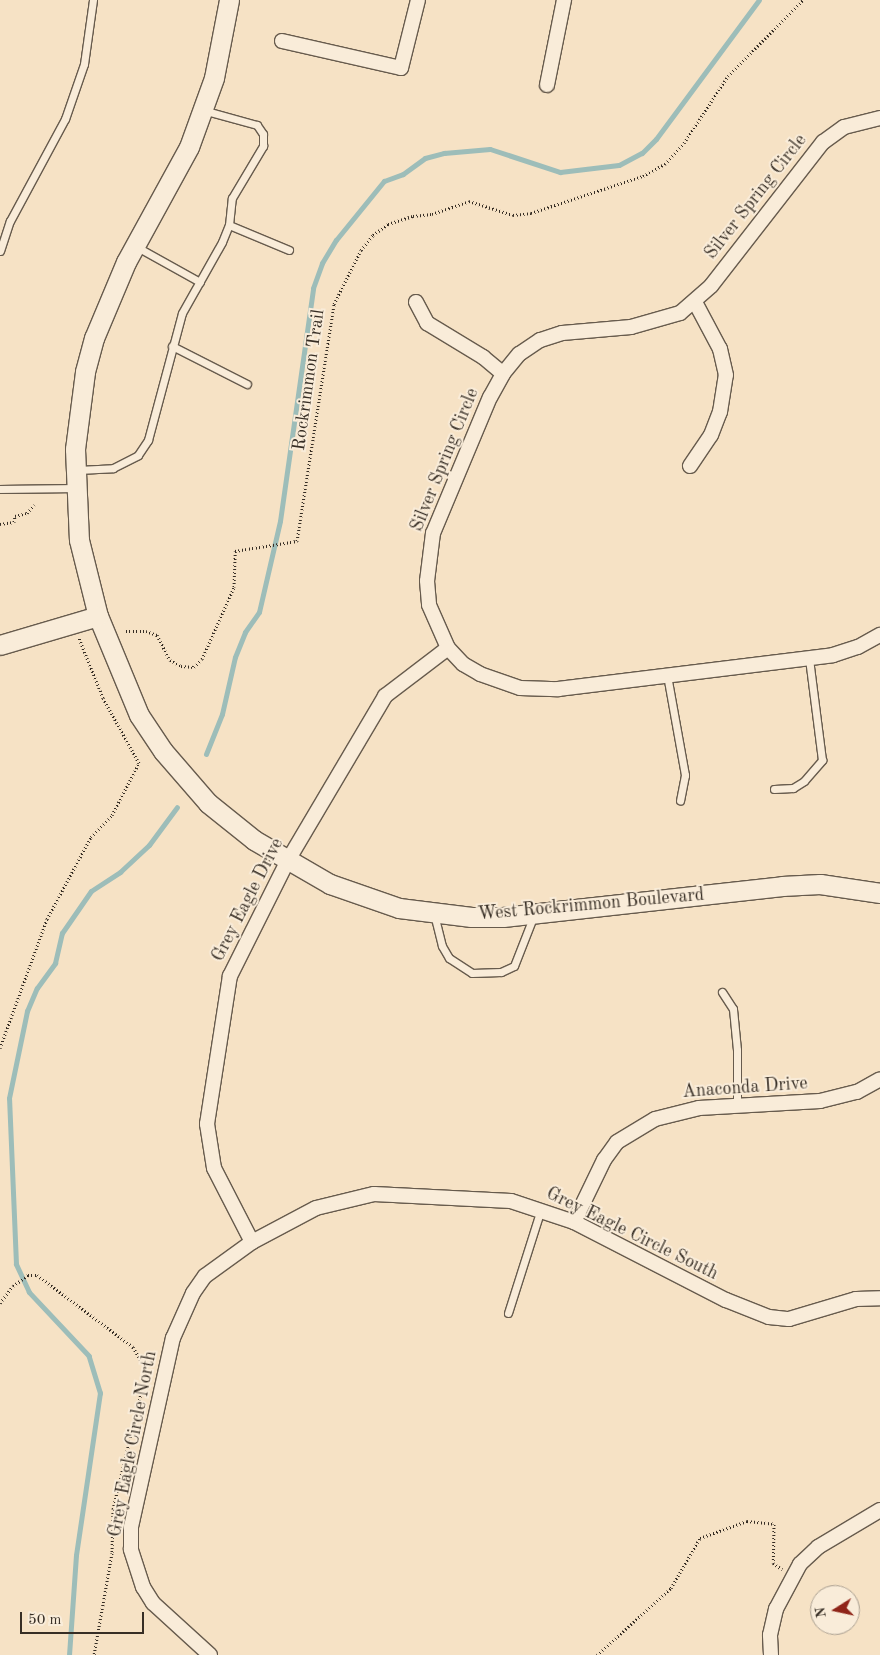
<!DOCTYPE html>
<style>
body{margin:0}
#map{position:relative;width:880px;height:1655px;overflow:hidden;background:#f6e2c5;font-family:"Old Standard TT",serif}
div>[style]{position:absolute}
.stream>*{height:5px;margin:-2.5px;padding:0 2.5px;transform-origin:2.5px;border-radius:2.5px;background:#9dbdb9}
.path>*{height:3px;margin-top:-1.5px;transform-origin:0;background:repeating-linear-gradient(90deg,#372e25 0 1px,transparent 0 3.5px)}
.roads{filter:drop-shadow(1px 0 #675b4d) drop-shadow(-1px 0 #675b4d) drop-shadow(0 1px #675b4d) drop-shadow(0 -1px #675b4d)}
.lane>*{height:7px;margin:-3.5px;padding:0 3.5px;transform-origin:3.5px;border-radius:3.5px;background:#f9ecd9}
.street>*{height:14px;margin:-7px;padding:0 7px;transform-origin:7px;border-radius:7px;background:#f9ecd9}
.secondary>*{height:19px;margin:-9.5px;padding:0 9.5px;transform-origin:9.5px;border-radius:9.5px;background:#f9ecd9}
span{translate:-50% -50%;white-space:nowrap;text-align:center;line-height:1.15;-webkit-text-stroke:4px #f9ecd9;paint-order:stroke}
.street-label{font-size:18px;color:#372e25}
.north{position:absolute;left:810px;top:1585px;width:50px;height:50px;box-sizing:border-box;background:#f9ecd9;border:1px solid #aba091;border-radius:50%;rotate:260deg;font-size:14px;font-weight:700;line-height:20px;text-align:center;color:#372e25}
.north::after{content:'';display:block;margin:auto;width:18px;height:22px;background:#8f2418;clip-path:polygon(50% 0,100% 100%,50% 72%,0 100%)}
.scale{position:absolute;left:20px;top:1612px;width:124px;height:22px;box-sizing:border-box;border:2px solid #372e25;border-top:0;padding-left:6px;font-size:15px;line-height:18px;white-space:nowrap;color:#372e25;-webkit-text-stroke:4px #f9ecd9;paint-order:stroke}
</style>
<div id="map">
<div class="stream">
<div style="left:206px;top:754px;width:43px;rotate:-68.2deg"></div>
<div style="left:222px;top:714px;width:58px;rotate:-77.2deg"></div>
<div style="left:235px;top:657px;width:27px;rotate:-68deg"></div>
<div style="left:245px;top:632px;width:24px;rotate:-55deg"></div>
<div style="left:259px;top:612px;width:93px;rotate:-77deg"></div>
<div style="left:280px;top:521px;width:235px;rotate:-81.9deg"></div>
<div style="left:313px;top:288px;width:27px;rotate:-70deg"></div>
<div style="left:322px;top:263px;width:27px;rotate:-59deg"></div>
<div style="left:336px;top:240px;width:76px;rotate:-50.9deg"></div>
<div style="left:384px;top:181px;width:20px;rotate:-20deg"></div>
<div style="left:403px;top:174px;width:27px;rotate:-36deg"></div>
<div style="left:425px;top:158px;width:20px;rotate:-15deg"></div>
<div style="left:444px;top:153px;width:46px;rotate:-5deg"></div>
<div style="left:490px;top:149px;width:74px;rotate:18.2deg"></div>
<div style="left:560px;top:172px;width:59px;rotate:-6.8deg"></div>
<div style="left:619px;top:165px;width:26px;rotate:-28deg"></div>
<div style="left:642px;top:153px;width:20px;rotate:-45deg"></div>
<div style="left:656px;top:139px;width:173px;rotate:-53.5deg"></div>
<div style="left:69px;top:1655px;width:100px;rotate:-86deg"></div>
<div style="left:76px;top:1555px;width:164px;rotate:-81.6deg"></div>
<div style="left:100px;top:1393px;width:39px;rotate:-107deg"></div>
<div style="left:89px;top:1356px;width:88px;rotate:-133.2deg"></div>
<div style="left:29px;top:1292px;width:31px;rotate:-115deg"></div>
<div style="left:16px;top:1264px;width:166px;rotate:-92.4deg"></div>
<div style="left:9px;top:1098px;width:89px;rotate:-78.3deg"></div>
<div style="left:27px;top:1011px;width:25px;rotate:-67deg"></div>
<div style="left:37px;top:988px;width:31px;rotate:-54deg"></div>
<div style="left:55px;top:963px;width:31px;rotate:-77deg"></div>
<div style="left:62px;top:933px;width:51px;rotate:-55.4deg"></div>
<div style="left:91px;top:891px;width:35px;rotate:-33deg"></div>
<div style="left:120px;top:872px;width:40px;rotate:-43deg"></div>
<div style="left:149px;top:845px;width:47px;rotate:-53.6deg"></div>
</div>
<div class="path">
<div style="left:0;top:524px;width:14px;rotate:-8deg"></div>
<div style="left:14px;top:522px;width:6px;rotate:-81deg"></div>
<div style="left:15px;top:516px;width:12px;rotate:-14deg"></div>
<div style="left:27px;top:513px;width:11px;rotate:-49deg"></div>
<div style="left:126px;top:631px;width:20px"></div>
<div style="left:146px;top:631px;width:12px;rotate:20deg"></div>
<div style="left:157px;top:635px;width:28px;rotate:63deg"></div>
<div style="left:170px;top:660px;width:13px;rotate:29deg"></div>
<div style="left:181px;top:666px;width:13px;rotate:4deg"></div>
<div style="left:194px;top:667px;width:11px;rotate:-45deg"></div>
<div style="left:202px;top:659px;width:79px;rotate:-66deg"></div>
<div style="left:234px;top:587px;width:36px;rotate:-88deg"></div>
<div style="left:235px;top:551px;width:63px;rotate:-9.2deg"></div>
<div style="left:297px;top:541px;width:240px;rotate:-81.1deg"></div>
<div style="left:334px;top:304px;width:60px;rotate:-63.4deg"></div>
<div style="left:361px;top:250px;width:19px;rotate:-51deg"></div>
<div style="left:373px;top:235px;width:19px;rotate:-36deg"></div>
<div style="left:388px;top:224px;width:26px;rotate:-18deg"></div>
<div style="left:413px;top:216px;width:19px;rotate:-6deg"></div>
<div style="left:432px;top:214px;width:39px;rotate:-19deg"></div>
<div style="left:469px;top:201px;width:46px;rotate:17.7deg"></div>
<div style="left:513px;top:215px;width:18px;rotate:-6deg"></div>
<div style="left:531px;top:213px;width:118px;rotate:-18.3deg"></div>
<div style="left:643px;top:176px;width:25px;rotate:-29deg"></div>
<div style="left:665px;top:164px;width:28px;rotate:-48deg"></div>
<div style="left:684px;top:143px;width:80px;rotate:-56.7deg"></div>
<div style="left:728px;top:76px;width:107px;rotate:-45.4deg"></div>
<div style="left:0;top:1048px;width:137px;rotate:-70deg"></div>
<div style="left:47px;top:919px;width:93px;rotate:-61.8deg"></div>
<div style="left:91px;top:837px;width:30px;rotate:-46deg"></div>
<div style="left:112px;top:815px;width:59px;rotate:-62.6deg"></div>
<div style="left:139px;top:763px;width:74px;rotate:-119deg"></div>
<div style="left:103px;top:698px;width:65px;rotate:-111.8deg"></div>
<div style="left:0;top:1303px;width:21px;rotate:-53deg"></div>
<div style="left:13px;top:1286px;width:19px;rotate:-36deg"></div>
<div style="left:28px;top:1275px;width:9px"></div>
<div style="left:37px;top:1275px;width:120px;rotate:36.9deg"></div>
<div style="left:133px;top:1347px;width:22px;rotate:60deg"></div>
<div style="left:144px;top:1366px;width:23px;rotate:95deg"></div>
<div style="left:142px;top:1389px;width:123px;rotate:103.6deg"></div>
<div style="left:113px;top:1509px;width:44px;rotate:91.3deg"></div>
<div style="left:112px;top:1553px;width:104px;rotate:100deg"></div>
<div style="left:597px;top:1655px;width:100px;rotate:-42.2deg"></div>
<div style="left:671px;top:1588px;width:58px;rotate:-59.9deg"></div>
<div style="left:700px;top:1538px;width:50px;rotate:-19.9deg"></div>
<div style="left:747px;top:1521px;width:27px;rotate:6deg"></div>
<div style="left:774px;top:1524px;width:39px;rotate:91deg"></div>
<div style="left:773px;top:1563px;width:11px;rotate:34deg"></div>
</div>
<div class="roads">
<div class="lane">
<div style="left:229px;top:225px;width:65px;rotate:22.6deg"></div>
<div style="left:137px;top:247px;width:72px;rotate:29.1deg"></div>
<div style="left:0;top:251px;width:32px;rotate:-72deg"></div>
<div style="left:10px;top:221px;width:116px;rotate:-61.7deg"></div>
<div style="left:65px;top:119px;width:58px;rotate:-70.9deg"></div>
<div style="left:84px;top:64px;width:65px;rotate:-82deg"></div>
<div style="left:172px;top:346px;width:84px;rotate:26.9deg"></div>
<div style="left:78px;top:470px;width:35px;rotate:-3deg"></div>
<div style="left:113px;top:468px;width:28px;rotate:-27deg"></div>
<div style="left:138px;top:455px;width:18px;rotate:-56deg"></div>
<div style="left:148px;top:440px;width:131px;rotate:-75deg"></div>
<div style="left:182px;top:313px;width:81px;rotate:-60.6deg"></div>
<div style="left:222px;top:242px;width:18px;rotate:-68deg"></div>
<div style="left:229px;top:225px;width:27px;rotate:-84deg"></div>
<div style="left:232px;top:198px;width:61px;rotate:-59.2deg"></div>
<div style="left:263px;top:146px;width:12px;rotate:-90deg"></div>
<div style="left:263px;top:134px;width:11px;rotate:-124deg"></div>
<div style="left:257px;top:125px;width:56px;rotate:-164.5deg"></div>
<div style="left:0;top:489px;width:75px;rotate:-0.8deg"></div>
<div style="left:667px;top:675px;width:102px;rotate:79.8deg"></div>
<div style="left:685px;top:775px;width:26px;rotate:101deg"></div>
<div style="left:774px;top:789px;width:19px;rotate:-3deg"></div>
<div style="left:793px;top:788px;width:13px;rotate:-32deg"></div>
<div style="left:804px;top:781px;width:28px;rotate:-49deg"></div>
<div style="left:822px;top:760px;width:103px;rotate:-97.3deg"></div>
<div style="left:434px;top:914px;width:33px;rotate:76deg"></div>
<div style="left:442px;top:946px;width:14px;rotate:60deg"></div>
<div style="left:449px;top:958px;width:27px;rotate:33deg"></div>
<div style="left:472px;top:973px;width:29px;rotate:-2deg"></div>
<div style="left:501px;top:972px;width:14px;rotate:-25deg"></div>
<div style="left:514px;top:966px;width:55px;rotate:-68.6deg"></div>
<div style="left:722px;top:992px;width:20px;rotate:57deg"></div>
<div style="left:733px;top:1009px;width:41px;rotate:84.4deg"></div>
<div style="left:737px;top:1050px;width:56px;rotate:90deg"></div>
<div style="left:508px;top:1313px;width:109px;rotate:-72.4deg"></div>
</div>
<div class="street">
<div style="left:282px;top:41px;width:122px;rotate:12.8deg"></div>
<div style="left:401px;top:68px;width:70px;rotate:-76deg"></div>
<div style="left:547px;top:85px;width:87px;rotate:-78.7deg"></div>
<div style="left:880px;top:118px;width:37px;rotate:166deg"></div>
<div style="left:844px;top:127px;width:26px;rotate:144deg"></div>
<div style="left:823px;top:142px;width:182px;rotate:127.9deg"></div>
<div style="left:711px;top:286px;width:41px;rotate:138.9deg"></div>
<div style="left:680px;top:313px;width:51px;rotate:164.1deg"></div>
<div style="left:631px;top:327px;width:69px;rotate:175deg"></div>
<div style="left:562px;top:333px;width:23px;rotate:162deg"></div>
<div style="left:540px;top:340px;width:25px;rotate:146deg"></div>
<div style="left:519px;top:354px;width:26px;rotate:129deg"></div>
<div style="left:503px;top:374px;width:26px;rotate:119deg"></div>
<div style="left:490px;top:397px;width:147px;rotate:112.7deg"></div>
<div style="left:433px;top:533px;width:48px;rotate:97.1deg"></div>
<div style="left:427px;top:581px;width:24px;rotate:85deg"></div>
<div style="left:429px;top:605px;width:47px;rotate:66.2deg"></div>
<div style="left:448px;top:648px;width:22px;rotate:47deg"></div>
<div style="left:463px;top:664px;width:20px;rotate:30deg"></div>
<div style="left:480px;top:674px;width:42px;rotate:19.3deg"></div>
<div style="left:520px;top:688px;width:38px;rotate:2deg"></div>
<div style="left:558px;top:689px;width:277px;rotate:-7deg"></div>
<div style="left:833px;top:655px;width:26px;rotate:-18deg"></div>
<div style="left:858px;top:647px;width:25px;rotate:-29deg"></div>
<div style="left:416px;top:302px;width:24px;rotate:62deg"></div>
<div style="left:427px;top:323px;width:66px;rotate:31.3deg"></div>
<div style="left:483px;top:357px;width:26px;rotate:40deg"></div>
<div style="left:690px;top:466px;width:37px;rotate:-56deg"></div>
<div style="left:711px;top:435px;width:25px;rotate:-69deg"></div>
<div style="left:720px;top:412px;width:37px;rotate:-81deg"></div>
<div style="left:726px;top:375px;width:27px;rotate:-103deg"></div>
<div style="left:720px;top:349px;width:53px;rotate:-118deg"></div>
<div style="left:574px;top:1222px;width:69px;rotate:-64.2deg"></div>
<div style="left:604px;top:1160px;width:22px;rotate:-54deg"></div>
<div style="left:617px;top:1142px;width:44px;rotate:-31.2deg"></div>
<div style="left:655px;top:1119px;width:45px;rotate:-14deg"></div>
<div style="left:699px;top:1108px;width:121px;rotate:-3.3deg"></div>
<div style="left:820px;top:1101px;width:38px;rotate:-14deg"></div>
<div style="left:857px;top:1092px;width:26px;rotate:-29deg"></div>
<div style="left:252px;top:1242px;width:83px;rotate:-117.2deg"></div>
<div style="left:214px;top:1168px;width:45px;rotate:-99deg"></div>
<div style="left:207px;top:1124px;width:150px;rotate:-81.2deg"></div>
<div style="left:230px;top:976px;width:127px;rotate:-63.4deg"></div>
<div style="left:287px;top:862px;width:193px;rotate:-59.4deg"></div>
<div style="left:385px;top:696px;width:79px;rotate:-37.3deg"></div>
<div style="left:210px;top:1655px;width:77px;rotate:-137.6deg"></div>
<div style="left:153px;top:1603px;width:19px;rotate:-122deg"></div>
<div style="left:143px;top:1587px;width:40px;rotate:-108deg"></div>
<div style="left:131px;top:1549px;width:22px;rotate:-90deg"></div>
<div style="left:131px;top:1527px;width:194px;rotate:-77.5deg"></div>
<div style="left:173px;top:1338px;width:49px;rotate:-66deg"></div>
<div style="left:193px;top:1293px;width:21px;rotate:-55deg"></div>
<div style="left:205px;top:1276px;width:58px;rotate:-35.9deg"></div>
<div style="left:252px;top:1242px;width:72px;rotate:-28deg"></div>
<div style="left:316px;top:1208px;width:60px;rotate:-13.6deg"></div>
<div style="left:374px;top:1194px;width:137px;rotate:2.9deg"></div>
<div style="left:511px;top:1201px;width:66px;rotate:18.4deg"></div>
<div style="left:574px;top:1222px;width:171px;rotate:27.2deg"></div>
<div style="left:726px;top:1300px;width:46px;rotate:21.6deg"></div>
<div style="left:769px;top:1317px;width:20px;rotate:6deg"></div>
<div style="left:789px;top:1319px;width:70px;rotate:-16.6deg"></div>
<div style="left:856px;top:1299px;width:24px;rotate:-2deg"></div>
<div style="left:771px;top:1655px;width:20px;rotate:-93deg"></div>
<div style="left:770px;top:1635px;width:27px;rotate:-77deg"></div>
<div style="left:776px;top:1609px;width:51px;rotate:-61.9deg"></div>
<div style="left:800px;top:1564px;width:25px;rotate:-43deg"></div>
<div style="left:818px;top:1547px;width:72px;rotate:-30.8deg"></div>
</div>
<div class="secondary">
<div style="left:229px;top:0;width:79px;rotate:100.9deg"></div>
<div style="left:214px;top:78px;width:73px;rotate:109.9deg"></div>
<div style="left:189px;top:147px;width:131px;rotate:118.7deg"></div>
<div style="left:126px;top:262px;width:82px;rotate:112.8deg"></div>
<div style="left:94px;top:338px;width:35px;rotate:105deg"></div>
<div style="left:85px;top:372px;width:78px;rotate:97.4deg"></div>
<div style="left:75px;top:449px;width:91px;rotate:87.5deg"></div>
<div style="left:79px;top:540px;width:78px;rotate:76deg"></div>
<div style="left:98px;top:616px;width:107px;rotate:67.5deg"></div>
<div style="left:139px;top:715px;width:43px;rotate:56.3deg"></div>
<div style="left:163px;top:751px;width:69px;rotate:49.1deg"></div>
<div style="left:208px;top:803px;width:59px;rotate:38.8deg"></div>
<div style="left:254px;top:840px;width:88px;rotate:30.1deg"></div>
<div style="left:330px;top:884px;width:73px;rotate:19.2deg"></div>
<div style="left:399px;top:908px;width:73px;rotate:7.1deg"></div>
<div style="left:471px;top:917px;width:32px"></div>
<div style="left:503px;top:917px;width:281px;rotate:-6.3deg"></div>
<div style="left:782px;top:886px;width:38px;rotate:-3deg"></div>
<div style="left:820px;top:884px;width:61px;rotate:8.5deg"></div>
<div style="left:0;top:645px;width:102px;rotate:-16.5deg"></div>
</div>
</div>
<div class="street-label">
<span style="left:756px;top:197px;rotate:-52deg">Silver Spring Circle</span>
<span style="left:309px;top:380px;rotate:-82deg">Rockrimmon Trail</span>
<span style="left:445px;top:460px;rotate:-68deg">Silver Spring Circle</span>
<span style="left:248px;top:900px;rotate:-63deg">Grey Eagle Drive</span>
<span style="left:591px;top:905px;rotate:-5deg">West Rockrimmon Boulevard</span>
<span style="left:745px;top:1088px;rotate:-4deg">Anaconda Drive</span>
<span style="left:632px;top:1234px;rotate:26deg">Grey Eagle Circle South</span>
<span style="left:133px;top:1444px;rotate:-79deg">Grey Eagle Circle North</span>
</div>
<div class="north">N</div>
<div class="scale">50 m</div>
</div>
